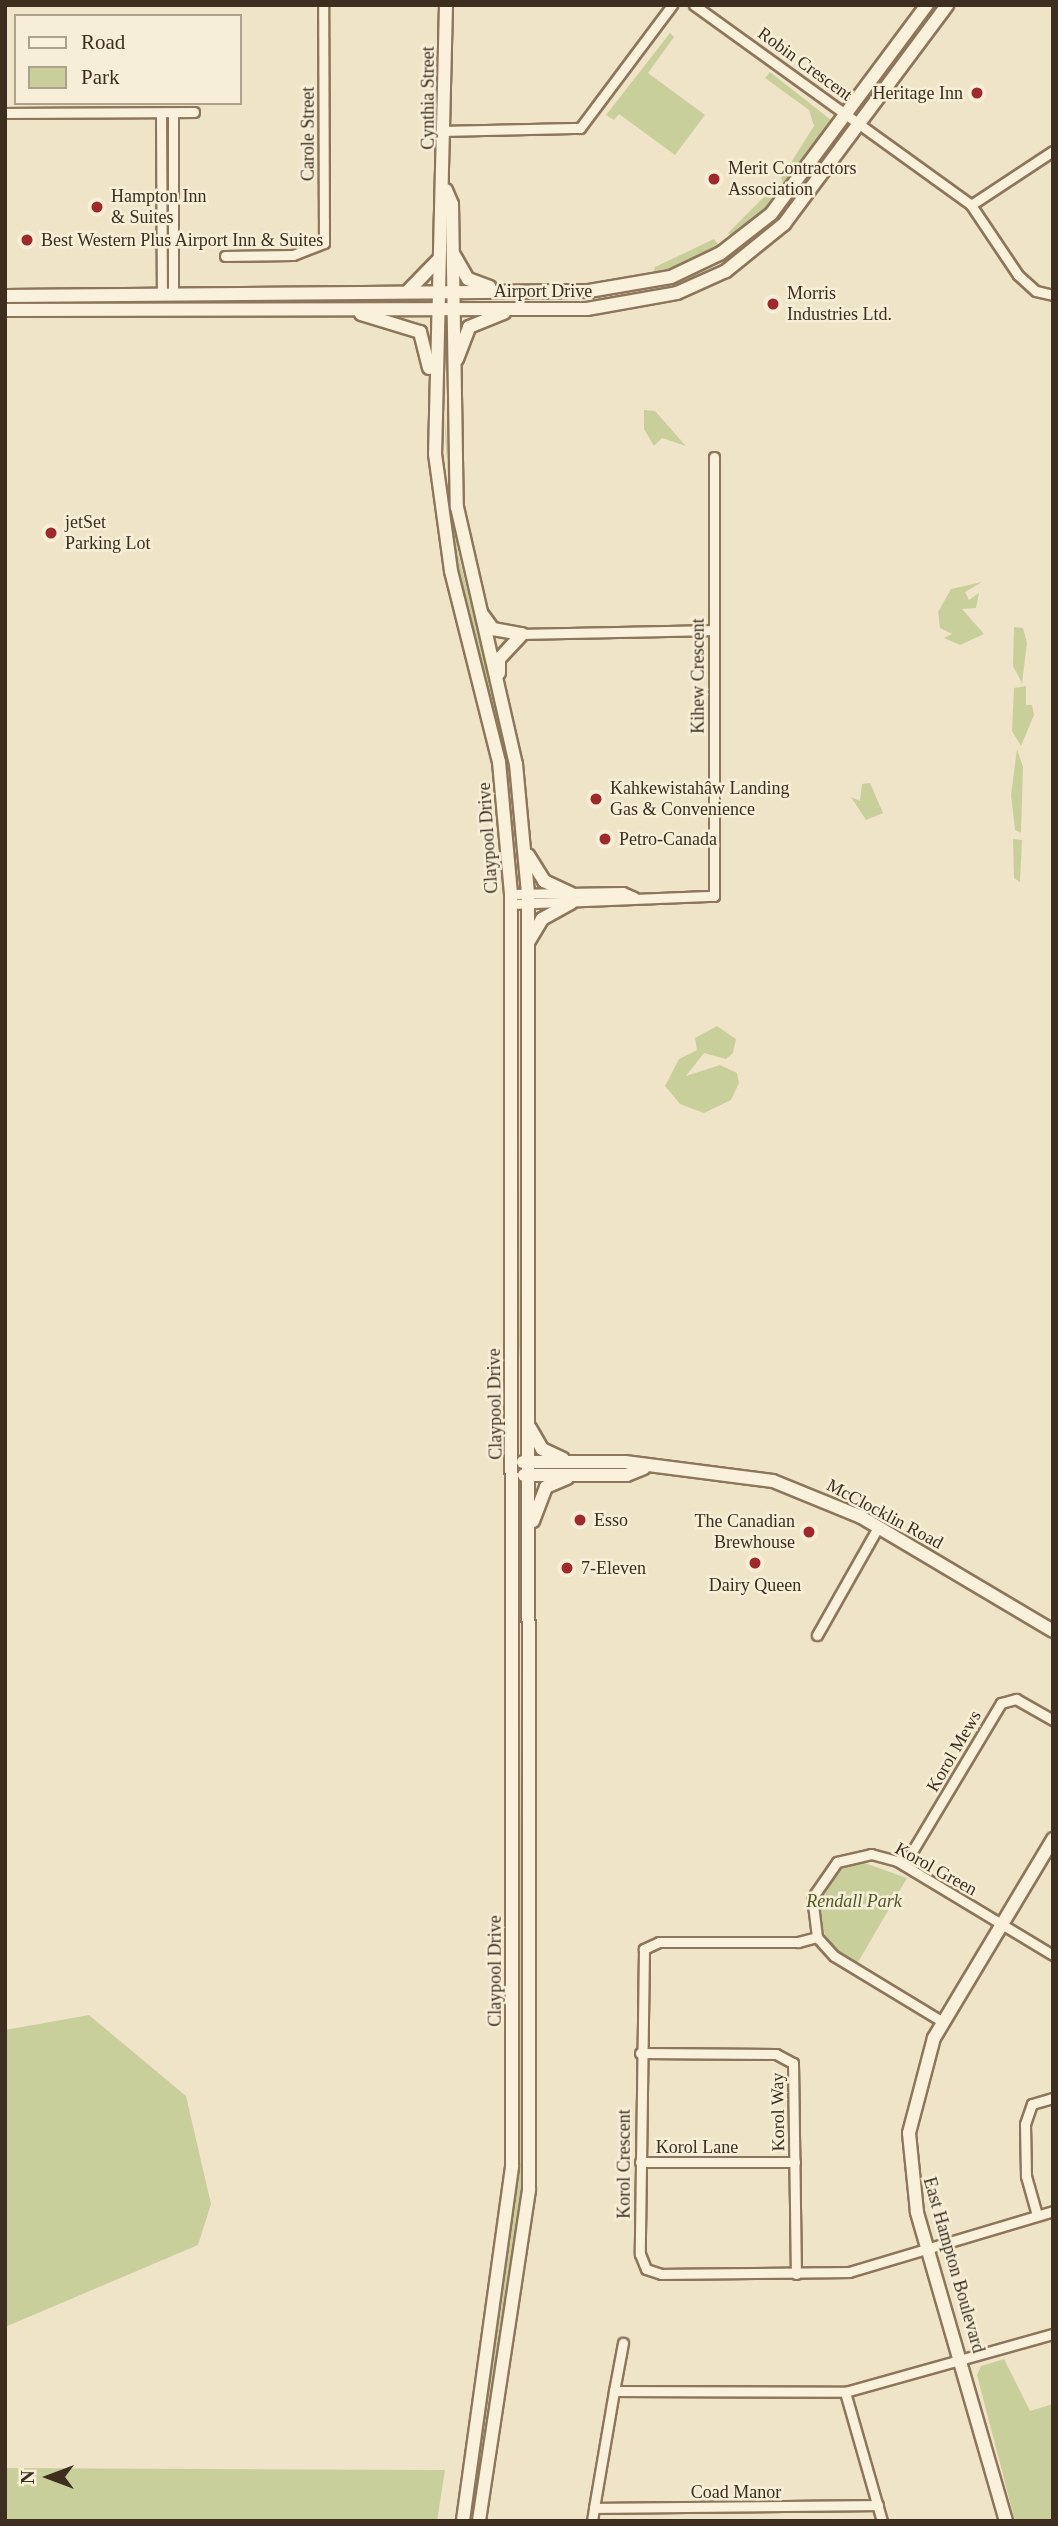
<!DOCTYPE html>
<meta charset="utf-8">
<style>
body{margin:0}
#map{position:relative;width:1058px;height:2526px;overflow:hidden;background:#f0e4c8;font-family:Georgia,serif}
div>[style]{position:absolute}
.green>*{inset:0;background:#c9cf9b}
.roads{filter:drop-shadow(2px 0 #8d765c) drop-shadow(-2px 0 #8d765c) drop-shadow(0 2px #8d765c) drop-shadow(0 -2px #8d765c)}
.street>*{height:9px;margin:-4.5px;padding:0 4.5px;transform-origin:4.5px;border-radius:4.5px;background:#faf1dc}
.secondary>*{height:12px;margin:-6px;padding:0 6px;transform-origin:6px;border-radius:6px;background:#faf1dc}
.dots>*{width:19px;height:19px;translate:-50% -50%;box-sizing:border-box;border:4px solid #f7eed8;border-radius:50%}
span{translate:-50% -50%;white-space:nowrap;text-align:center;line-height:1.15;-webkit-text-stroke:5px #f7eed8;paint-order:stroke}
.street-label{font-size:18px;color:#3d2e20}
.poi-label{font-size:18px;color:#3d2e20}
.right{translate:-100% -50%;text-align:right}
.left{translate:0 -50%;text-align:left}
.park-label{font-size:18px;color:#4d5a26;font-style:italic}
.frame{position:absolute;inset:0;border:7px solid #3d2e20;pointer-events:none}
.legend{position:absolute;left:14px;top:14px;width:228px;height:91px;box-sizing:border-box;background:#f7eed8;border:2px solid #ada18e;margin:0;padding:9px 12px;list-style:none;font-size:21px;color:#3d2e20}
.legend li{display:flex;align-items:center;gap:14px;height:35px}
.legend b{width:35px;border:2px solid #ada18e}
.north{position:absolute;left:14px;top:2442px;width:70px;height:70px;-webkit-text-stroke:5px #f7eed8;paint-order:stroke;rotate:270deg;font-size:19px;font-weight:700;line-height:28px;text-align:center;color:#3d2e20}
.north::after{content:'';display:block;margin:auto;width:24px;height:32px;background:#3d2e20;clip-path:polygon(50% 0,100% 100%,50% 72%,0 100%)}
</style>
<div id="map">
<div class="green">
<div style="clip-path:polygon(670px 33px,674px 37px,648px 73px,705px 115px,675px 155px,619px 114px,614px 120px,606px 115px)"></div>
<div style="clip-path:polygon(770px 72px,831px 120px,784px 186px,781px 178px,814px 126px,809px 110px,765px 78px)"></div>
<div style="clip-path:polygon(768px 193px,775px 200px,759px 218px,734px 238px,728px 233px)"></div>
<div style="clip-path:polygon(714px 239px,721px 248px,683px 269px,653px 274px,655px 267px)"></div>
<div style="clip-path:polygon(443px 400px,458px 553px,506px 744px,518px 813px,452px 542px)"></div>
<div style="clip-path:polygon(644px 410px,655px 411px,686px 446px,662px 438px,654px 446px,644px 429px)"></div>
<div style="clip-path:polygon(982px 582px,965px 592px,969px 600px,979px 593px,976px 608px,962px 609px,984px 634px,960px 645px,944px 638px,952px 634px,940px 628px,938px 612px,951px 589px)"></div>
<div style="clip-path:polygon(1014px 627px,1023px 628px,1027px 643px,1022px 683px,1013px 666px)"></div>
<div style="clip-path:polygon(1026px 686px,1026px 705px,1032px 705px,1034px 715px,1021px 746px,1012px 731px,1014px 688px)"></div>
<div style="clip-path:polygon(1017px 749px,1023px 767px,1021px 833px,1015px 830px,1011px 795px)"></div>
<div style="clip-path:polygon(870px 783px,883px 813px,866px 820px,851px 797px,860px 801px,862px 784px)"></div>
<div style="clip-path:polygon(1013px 839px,1022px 840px,1020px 882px,1014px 878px)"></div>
<div style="clip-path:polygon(521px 917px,522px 917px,522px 1383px,519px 1347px)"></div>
<div style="clip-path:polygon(717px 1026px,736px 1039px,733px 1053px,726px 1059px,704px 1053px,686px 1076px,720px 1065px,737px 1073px,739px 1083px,731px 1100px,704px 1113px,680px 1104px,665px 1086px,679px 1059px,697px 1050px,695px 1038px)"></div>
<div style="clip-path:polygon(522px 1491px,521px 2193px,470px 2521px,518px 2181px)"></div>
<div style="clip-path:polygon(859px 1861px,907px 1878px,857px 1964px,828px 1943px,818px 1914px,819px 1896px,834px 1873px)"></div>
<div style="clip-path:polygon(89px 2015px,186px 2096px,211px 2204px,198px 2245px,5px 2327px,5px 2030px)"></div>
<div style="clip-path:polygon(1004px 2359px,1030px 2411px,1053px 2404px,1053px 2521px,1015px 2521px,977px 2375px,981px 2366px)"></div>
<div style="clip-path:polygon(5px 2468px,445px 2470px,437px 2521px,5px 2521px)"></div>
</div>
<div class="roads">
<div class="street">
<div style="left:694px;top:5px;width:342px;rotate:35.8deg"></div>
<div style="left:971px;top:205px;width:84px;rotate:56.1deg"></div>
<div style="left:1018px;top:275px;width:24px;rotate:42deg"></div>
<div style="left:1036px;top:291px;width:17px;rotate:13deg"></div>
<div style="left:5px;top:113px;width:189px;rotate:-0.3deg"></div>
<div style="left:161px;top:113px;width:180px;rotate:89.7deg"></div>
<div style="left:173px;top:113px;width:179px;rotate:90deg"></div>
<div style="left:445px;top:131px;width:135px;rotate:-1.3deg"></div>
<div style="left:580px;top:128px;width:154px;rotate:-53.2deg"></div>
<div style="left:971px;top:205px;width:98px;rotate:-33.4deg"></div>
<div style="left:225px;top:256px;width:68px;rotate:-0.8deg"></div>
<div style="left:293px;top:255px;width:33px;rotate:-21deg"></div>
<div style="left:324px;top:243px;width:238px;rotate:-90.2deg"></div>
<div style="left:522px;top:634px;width:191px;rotate:-1.2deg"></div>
<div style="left:511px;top:894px;width:112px;rotate:-1deg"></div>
<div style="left:623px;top:892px;width:12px;rotate:24deg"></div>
<div style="left:511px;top:904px;width:203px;rotate:-2.3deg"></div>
<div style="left:714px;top:896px;width:439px;rotate:-90deg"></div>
<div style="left:817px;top:1635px;width:124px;rotate:-60.5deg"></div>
<div style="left:904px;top:1865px;width:189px;rotate:-59.1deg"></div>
<div style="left:1001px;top:1703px;width:16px;rotate:-15deg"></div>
<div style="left:1016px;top:1699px;width:43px;rotate:29.6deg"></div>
<div style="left:817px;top:1937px;width:20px;rotate:165deg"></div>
<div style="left:798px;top:1942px;width:139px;rotate:180deg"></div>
<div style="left:659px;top:1942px;width:17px;rotate:155deg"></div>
<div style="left:644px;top:1949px;width:305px;rotate:90.8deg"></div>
<div style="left:640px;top:2254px;width:16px;rotate:68deg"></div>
<div style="left:646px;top:2269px;width:16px;rotate:18deg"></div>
<div style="left:661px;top:2274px;width:188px;rotate:-0.6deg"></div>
<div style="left:849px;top:2272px;width:213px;rotate:-16.6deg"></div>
<div style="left:943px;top:2022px;width:127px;rotate:-148.8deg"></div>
<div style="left:834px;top:1956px;width:25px;rotate:-132deg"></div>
<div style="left:817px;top:1937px;width:39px;rotate:-97deg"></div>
<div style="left:812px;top:1898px;width:44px;rotate:-55.2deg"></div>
<div style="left:837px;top:1862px;width:35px;rotate:-13deg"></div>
<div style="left:871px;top:1854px;width:27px;rotate:15deg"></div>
<div style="left:897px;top:1861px;width:182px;rotate:31.1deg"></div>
<div style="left:640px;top:2053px;width:136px;rotate:0.4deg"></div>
<div style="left:776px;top:2054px;width:19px;rotate:28deg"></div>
<div style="left:793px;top:2063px;width:211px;rotate:89.2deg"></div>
<div style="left:640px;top:2162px;width:155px"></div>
<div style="left:1037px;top:2215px;width:41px;rotate:-105.8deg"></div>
<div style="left:1026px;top:2176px;width:52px;rotate:-91.1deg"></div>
<div style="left:1025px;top:2124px;width:21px;rotate:-71deg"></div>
<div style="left:1032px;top:2104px;width:22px;rotate:-16deg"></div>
<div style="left:614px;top:2391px;width:49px;rotate:-79.4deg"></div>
<div style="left:845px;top:2392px;width:134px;rotate:74deg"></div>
<div style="left:878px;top:2505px;width:284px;rotate:179.4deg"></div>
<div style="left:594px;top:2508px;width:119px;rotate:-80.3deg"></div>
<div style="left:614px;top:2391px;width:231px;rotate:0.2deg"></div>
<div style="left:845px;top:2392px;width:216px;rotate:-15.6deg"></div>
<div style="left:592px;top:2521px;width:13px;rotate:-81deg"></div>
</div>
<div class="secondary">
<div style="left:446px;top:5px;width:449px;rotate:91.4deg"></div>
<div style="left:435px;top:454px;width:118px;rotate:82.2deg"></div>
<div style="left:451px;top:571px;width:197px;rotate:75.9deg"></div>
<div style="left:499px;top:762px;width:133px;rotate:84.8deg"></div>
<div style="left:511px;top:894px;width:1273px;rotate:89.95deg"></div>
<div style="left:512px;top:2167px;width:357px;rotate:97.9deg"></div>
<div style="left:446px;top:190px;width:15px;rotate:67deg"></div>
<div style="left:452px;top:204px;width:303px;rotate:89.1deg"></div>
<div style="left:457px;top:507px;width:264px;rotate:77.1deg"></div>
<div style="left:516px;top:764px;width:130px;rotate:84.7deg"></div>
<div style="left:528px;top:893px;width:1297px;rotate:89.96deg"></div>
<div style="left:529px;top:2190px;width:335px;rotate:98.6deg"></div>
<div style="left:454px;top:255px;width:28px;rotate:60deg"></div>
<div style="left:468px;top:279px;width:23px;rotate:20deg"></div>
<div style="left:408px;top:291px;width:43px;rotate:-45.9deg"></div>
<div style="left:5px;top:296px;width:584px;rotate:-0.49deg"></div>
<div style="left:589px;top:291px;width:83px;rotate:-9.7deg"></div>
<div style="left:671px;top:277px;width:55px;rotate:-25.6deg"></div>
<div style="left:721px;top:253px;width:63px;rotate:-38deg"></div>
<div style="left:771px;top:214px;width:261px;rotate:-53.3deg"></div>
<div style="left:5px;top:310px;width:582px;rotate:-0.1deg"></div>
<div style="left:587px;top:309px;width:91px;rotate:-10.1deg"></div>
<div style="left:677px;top:293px;width:54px;rotate:-24.2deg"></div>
<div style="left:726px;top:271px;width:75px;rotate:-39deg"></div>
<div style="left:784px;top:224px;width:273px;rotate:-53.3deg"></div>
<div style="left:361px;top:314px;width:62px;rotate:17deg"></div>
<div style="left:420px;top:332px;width:37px;rotate:76deg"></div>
<div style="left:457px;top:359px;width:34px;rotate:-69deg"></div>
<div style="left:469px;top:327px;width:38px;rotate:-22deg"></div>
<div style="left:482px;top:614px;width:19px;rotate:54deg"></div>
<div style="left:493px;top:629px;width:29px;rotate:10deg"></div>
<div style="left:499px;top:673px;width:14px;rotate:-90deg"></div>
<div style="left:499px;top:659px;width:34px;rotate:-47deg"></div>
<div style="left:528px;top:855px;width:31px;rotate:58deg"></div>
<div style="left:544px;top:881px;width:29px;rotate:25deg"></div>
<div style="left:529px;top:941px;width:26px;rotate:-59deg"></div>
<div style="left:542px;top:919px;width:33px;rotate:-29deg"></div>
<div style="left:530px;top:1428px;width:24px;rotate:60deg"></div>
<div style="left:542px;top:1449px;width:23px;rotate:25deg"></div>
<div style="left:523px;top:1462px;width:102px"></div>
<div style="left:625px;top:1462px;width:149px;rotate:7.3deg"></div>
<div style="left:773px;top:1481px;width:95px;rotate:22.2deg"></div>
<div style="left:861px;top:1517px;width:223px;rotate:30.7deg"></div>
<div style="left:524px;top:1475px;width:103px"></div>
<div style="left:627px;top:1475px;width:18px;rotate:-22deg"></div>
<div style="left:533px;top:1521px;width:36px;rotate:-69deg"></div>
<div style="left:546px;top:1487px;width:23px;rotate:-23deg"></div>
<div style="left:1006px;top:2521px;width:322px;rotate:-106.1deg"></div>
<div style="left:917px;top:2212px;width:79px;rotate:-95.8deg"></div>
<div style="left:909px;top:2133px;width:98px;rotate:-75.3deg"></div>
<div style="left:934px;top:2038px;width:232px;rotate:-59.1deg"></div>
</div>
</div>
<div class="dots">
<div style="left:977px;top:93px;background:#9e2a2b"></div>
<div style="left:714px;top:179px;background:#9e2a2b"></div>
<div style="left:97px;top:207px;background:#9e2a2b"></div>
<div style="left:27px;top:240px;background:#9e2a2b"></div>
<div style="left:773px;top:304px;background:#9e2a2b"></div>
<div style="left:51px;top:533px;background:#9e2a2b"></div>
<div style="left:596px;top:799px;background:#9e2a2b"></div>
<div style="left:605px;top:839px;background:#9e2a2b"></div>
<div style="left:580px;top:1520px;background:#9e2a2b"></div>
<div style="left:809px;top:1532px;background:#9e2a2b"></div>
<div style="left:755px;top:1563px;background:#9e2a2b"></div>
<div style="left:567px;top:1568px;background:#9e2a2b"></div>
</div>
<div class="street-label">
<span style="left:805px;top:64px;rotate:36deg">Robin Crescent</span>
<span style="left:428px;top:98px;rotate:-90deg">Cynthia Street</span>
<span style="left:308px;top:134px;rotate:-90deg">Carole Street</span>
<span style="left:543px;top:291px">Airport Drive</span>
<span style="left:698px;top:676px;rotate:-90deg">Kihew Crescent</span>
<span style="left:488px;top:838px;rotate:-94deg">Claypool Drive</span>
<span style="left:495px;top:1404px;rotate:-91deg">Claypool Drive</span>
<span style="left:885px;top:1514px;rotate:28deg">McClocklin Road</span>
<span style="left:954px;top:1751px;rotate:-60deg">Korol Mews</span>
<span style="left:936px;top:1869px;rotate:29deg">Korol Green</span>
<span style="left:495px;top:1971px;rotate:-90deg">Claypool Drive</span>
<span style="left:778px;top:2112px;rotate:-91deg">Korol Way</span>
<span style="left:697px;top:2147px">Korol Lane</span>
<span style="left:624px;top:2164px;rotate:-90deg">Korol Crescent</span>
<span style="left:954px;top:2265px;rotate:74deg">East Hampton Boulevard</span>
<span style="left:736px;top:2492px">Coad Manor</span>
</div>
<div class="poi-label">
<span class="right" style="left:963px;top:93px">Heritage Inn</span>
<span class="left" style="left:728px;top:179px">Merit Contractors<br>Association</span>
<span class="left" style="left:111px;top:207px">Hampton Inn<br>&amp; Suites</span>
<span class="left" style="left:41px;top:240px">Best Western Plus Airport Inn &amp; Suites</span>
<span class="left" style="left:787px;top:304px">Morris<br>Industries Ltd.</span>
<span class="left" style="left:65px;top:533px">jetSet<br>Parking Lot</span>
<span class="left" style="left:610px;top:799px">Kahkewistahâw Landing<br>Gas &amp; Convenience</span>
<span class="left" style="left:619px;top:839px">Petro-Canada</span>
<span class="left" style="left:594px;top:1520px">Esso</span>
<span class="right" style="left:795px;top:1532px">The Canadian<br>Brewhouse</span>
<span class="left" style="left:581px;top:1568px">7-Eleven</span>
<span style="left:755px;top:1585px">Dairy Queen</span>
</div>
<div class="park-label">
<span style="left:854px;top:1901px">Rendall Park</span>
</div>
<div class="frame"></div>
<ul class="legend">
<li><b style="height:9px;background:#faf1dc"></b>Road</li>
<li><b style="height:19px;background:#c9cf9b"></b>Park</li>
</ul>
<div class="north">N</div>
</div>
